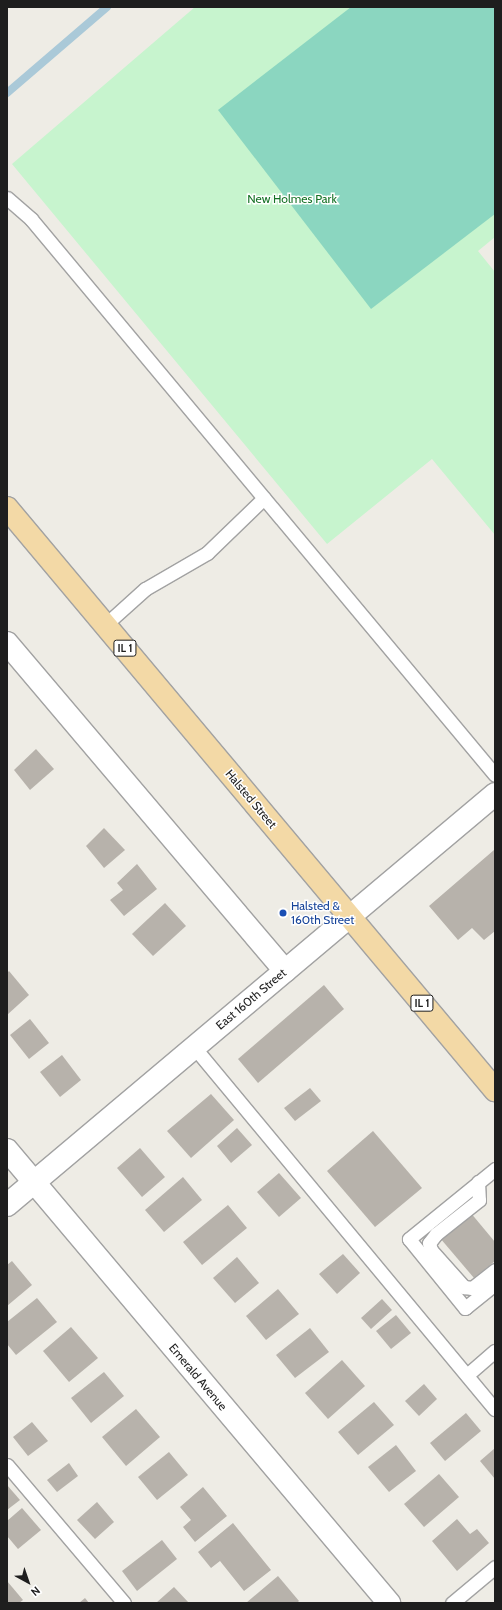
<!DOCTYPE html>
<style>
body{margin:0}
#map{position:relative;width:502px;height:1610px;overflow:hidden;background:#eeece5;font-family:Cabin,sans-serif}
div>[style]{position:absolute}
.park>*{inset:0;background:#c7f4ce}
.pitch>*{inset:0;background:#8bd6c0}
.stream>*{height:8px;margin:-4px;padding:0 4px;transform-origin:4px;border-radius:4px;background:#aac9d8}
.building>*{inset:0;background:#b7b2ab}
.roads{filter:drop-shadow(1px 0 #a2a2a2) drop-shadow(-1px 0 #a2a2a2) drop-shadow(0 1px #a2a2a2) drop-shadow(0 -1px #a2a2a2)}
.service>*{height:13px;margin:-6.5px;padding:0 6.5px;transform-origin:6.5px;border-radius:6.5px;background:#fff}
.minor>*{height:22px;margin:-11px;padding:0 11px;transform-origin:11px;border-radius:11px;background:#fff}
.primary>*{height:22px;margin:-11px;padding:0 11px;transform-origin:11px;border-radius:11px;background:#f3d9a6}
.dots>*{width:11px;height:11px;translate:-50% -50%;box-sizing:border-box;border:2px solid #fff;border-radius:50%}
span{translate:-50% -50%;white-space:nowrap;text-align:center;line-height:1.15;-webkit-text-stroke:3px #fff;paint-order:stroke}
.shield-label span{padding:1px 3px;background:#fff;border:1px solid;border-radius:3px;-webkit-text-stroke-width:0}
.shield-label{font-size:11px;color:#1e1e1e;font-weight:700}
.park-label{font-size:12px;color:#167226}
.street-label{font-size:12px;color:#1e1e1e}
.transit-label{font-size:12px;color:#164399}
.left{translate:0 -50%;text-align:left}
.frame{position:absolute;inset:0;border:8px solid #1e1e1e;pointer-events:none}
.north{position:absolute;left:8px;top:1562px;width:40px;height:40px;-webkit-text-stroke:3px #fff;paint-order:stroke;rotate:140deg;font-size:11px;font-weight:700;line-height:16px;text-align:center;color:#1e1e1e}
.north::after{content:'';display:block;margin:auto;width:14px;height:18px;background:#1e1e1e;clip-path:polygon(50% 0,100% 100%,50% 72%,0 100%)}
</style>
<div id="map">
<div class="park">
<div style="clip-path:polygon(195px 7px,495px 7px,495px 237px,478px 251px,495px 272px,495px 535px,432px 459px,327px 544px,12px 164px)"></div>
</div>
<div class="pitch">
<div style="clip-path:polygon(351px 7px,495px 7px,495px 214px,371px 309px,218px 110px)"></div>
</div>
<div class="stream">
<div style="left:7px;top:93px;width:132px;rotate:-40.7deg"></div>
</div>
<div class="building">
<div style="clip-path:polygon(36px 749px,54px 769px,30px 790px,14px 770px)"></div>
<div style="clip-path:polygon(104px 828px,125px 850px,104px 868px,86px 846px)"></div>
<div style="clip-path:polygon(494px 850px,495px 931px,484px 940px,472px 928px,458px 940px,429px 906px)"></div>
<div style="clip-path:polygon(137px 864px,157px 889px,124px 916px,110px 900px,123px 890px,117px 883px)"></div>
<div style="clip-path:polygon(165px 903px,186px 926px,153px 956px,132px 934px)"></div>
<div style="clip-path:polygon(9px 971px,29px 995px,7px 1015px,7px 973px)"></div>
<div style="clip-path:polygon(324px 985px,344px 1009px,258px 1083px,238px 1059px)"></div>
<div style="clip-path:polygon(30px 1019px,49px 1043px,29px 1059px,10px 1035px)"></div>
<div style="clip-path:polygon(62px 1055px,81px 1080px,60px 1097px,40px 1072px)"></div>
<div style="clip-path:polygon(310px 1088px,321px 1101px,295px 1121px,284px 1108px)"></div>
<div style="clip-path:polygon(211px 1094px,234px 1120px,191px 1158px,167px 1131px)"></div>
<div style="clip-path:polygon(237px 1128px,252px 1145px,231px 1163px,217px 1146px)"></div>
<div style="clip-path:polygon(373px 1131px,422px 1188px,375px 1227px,327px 1171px)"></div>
<div style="clip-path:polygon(140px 1148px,165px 1177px,142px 1197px,117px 1168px)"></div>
<div style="clip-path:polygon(279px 1173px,301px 1198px,279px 1217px,257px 1192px)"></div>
<div style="clip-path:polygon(183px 1177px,202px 1200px,164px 1232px,145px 1210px)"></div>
<div style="clip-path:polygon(228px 1205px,247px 1228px,202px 1265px,183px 1242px)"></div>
<div style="clip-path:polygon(470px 1212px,495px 1242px,495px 1261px,474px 1278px,440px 1238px)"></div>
<div style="clip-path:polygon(343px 1254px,360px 1273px,337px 1294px,319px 1274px)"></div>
<div style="clip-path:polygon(237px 1257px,259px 1283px,235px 1303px,213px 1278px)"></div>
<div style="clip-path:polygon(12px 1261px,32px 1285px,7px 1306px,7px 1265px)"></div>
<div style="clip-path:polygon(278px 1289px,299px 1314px,266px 1340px,246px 1316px)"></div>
<div style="clip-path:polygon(37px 1298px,57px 1322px,16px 1355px,7px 1344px,7px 1322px)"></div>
<div style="clip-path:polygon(382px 1299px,392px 1310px,371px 1329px,361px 1318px)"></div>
<div style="clip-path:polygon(396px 1315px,411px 1333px,391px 1349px,376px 1331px)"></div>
<div style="clip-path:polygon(71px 1327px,98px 1358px,69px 1382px,43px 1351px)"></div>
<div style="clip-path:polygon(310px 1328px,329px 1352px,295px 1378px,276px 1355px)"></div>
<div style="clip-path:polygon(342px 1360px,365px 1386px,328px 1419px,305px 1393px)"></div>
<div style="clip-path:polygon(104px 1372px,124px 1396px,91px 1423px,71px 1398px)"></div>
<div style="clip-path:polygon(424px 1384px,437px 1399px,419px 1416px,405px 1401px)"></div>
<div style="clip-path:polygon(374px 1402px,394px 1425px,358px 1455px,338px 1432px)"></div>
<div style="clip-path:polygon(136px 1409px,160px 1437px,126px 1466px,102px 1437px)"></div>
<div style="clip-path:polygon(466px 1413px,481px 1431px,445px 1461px,430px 1443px)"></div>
<div style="clip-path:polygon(32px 1422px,48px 1441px,28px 1456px,13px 1437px)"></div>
<div style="clip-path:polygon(396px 1445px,416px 1471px,389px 1492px,368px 1467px)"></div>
<div style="clip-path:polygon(495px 1448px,495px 1479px,480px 1461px)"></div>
<div style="clip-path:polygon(169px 1452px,188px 1475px,157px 1500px,138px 1477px)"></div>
<div style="clip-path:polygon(69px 1463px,78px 1476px,57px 1492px,47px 1480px)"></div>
<div style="clip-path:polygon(439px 1474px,459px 1497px,424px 1527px,404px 1504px)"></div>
<div style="clip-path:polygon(7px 1485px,20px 1500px,7px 1510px)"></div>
<div style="clip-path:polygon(203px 1487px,227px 1516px,195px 1542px,183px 1527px,191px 1520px,180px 1507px)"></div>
<div style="clip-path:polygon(97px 1502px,114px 1522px,95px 1539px,77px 1520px)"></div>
<div style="clip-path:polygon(22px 1508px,41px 1530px,18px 1549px,7px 1536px,7px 1521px)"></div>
<div style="clip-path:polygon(457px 1519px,470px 1534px,477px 1529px,489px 1543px,457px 1571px,432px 1541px)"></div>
<div style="clip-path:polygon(233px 1523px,271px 1570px,244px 1591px,220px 1561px,211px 1568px,198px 1552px)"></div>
<div style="clip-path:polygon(162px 1540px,177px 1559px,137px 1591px,122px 1571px)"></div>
<div style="clip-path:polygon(278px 1576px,299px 1601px,297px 1603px,246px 1603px)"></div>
<div style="clip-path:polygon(7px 1581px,23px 1600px,19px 1603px,7px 1603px)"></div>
<div style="clip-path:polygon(174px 1587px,189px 1603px,156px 1603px)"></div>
<div style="clip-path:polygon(85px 1598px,89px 1603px,79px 1603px)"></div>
</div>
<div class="roads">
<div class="service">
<div style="left:7px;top:198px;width:32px;rotate:41deg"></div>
<div style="left:31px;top:219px;width:724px;rotate:50.15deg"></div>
<div style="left:105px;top:625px;width:54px;rotate:-42deg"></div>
<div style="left:145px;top:589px;width:72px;rotate:-30.1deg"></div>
<div style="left:207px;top:553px;width:79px;rotate:-44deg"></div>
<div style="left:194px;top:1047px;width:471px;rotate:50.3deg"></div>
<div style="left:495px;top:1169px;width:111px;rotate:140.9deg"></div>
<div style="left:409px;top:1239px;width:89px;rotate:50.9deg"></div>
<div style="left:465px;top:1308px;width:38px;rotate:-39deg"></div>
<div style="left:478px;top:1182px;width:18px;rotate:87deg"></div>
<div style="left:479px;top:1200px;width:55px;rotate:141.7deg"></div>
<div style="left:436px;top:1234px;width:11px;rotate:128deg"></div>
<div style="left:429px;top:1243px;width:7px;rotate:74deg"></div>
<div style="left:431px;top:1250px;width:50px;rotate:48.3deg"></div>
<div style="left:464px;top:1287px;width:8px;rotate:7deg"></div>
<div style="left:472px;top:1288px;width:29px;rotate:-38deg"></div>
<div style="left:467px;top:1375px;width:37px;rotate:-41deg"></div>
<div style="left:7px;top:1465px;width:181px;rotate:49.7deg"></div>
<div style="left:452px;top:1603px;width:56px;rotate:-39.9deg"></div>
</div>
<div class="minor">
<div style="left:7px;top:643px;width:430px;rotate:49.7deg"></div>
<div style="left:7px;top:1150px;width:593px;rotate:49.86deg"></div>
<div style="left:7px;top:1205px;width:638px;rotate:-40.1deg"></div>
</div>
<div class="primary">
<div style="left:7px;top:508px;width:760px;rotate:50.02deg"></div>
</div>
</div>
<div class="dots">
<div style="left:283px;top:913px;background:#1a4fb4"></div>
</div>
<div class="shield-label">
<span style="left:125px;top:648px">IL 1</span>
<span style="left:422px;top:1003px">IL 1</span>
</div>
<div class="park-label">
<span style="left:292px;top:199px">New Holmes Park</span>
</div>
<div class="street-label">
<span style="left:251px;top:799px;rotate:50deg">Halsted Street</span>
<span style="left:251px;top:999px;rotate:-40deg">East 160th Street</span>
<span style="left:198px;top:1377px;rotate:50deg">Emerald Avenue</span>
</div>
<div class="transit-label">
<span class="left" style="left:291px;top:913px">Halsted &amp;<br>160th Street</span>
</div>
<div class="frame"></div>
<div class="north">N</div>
</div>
